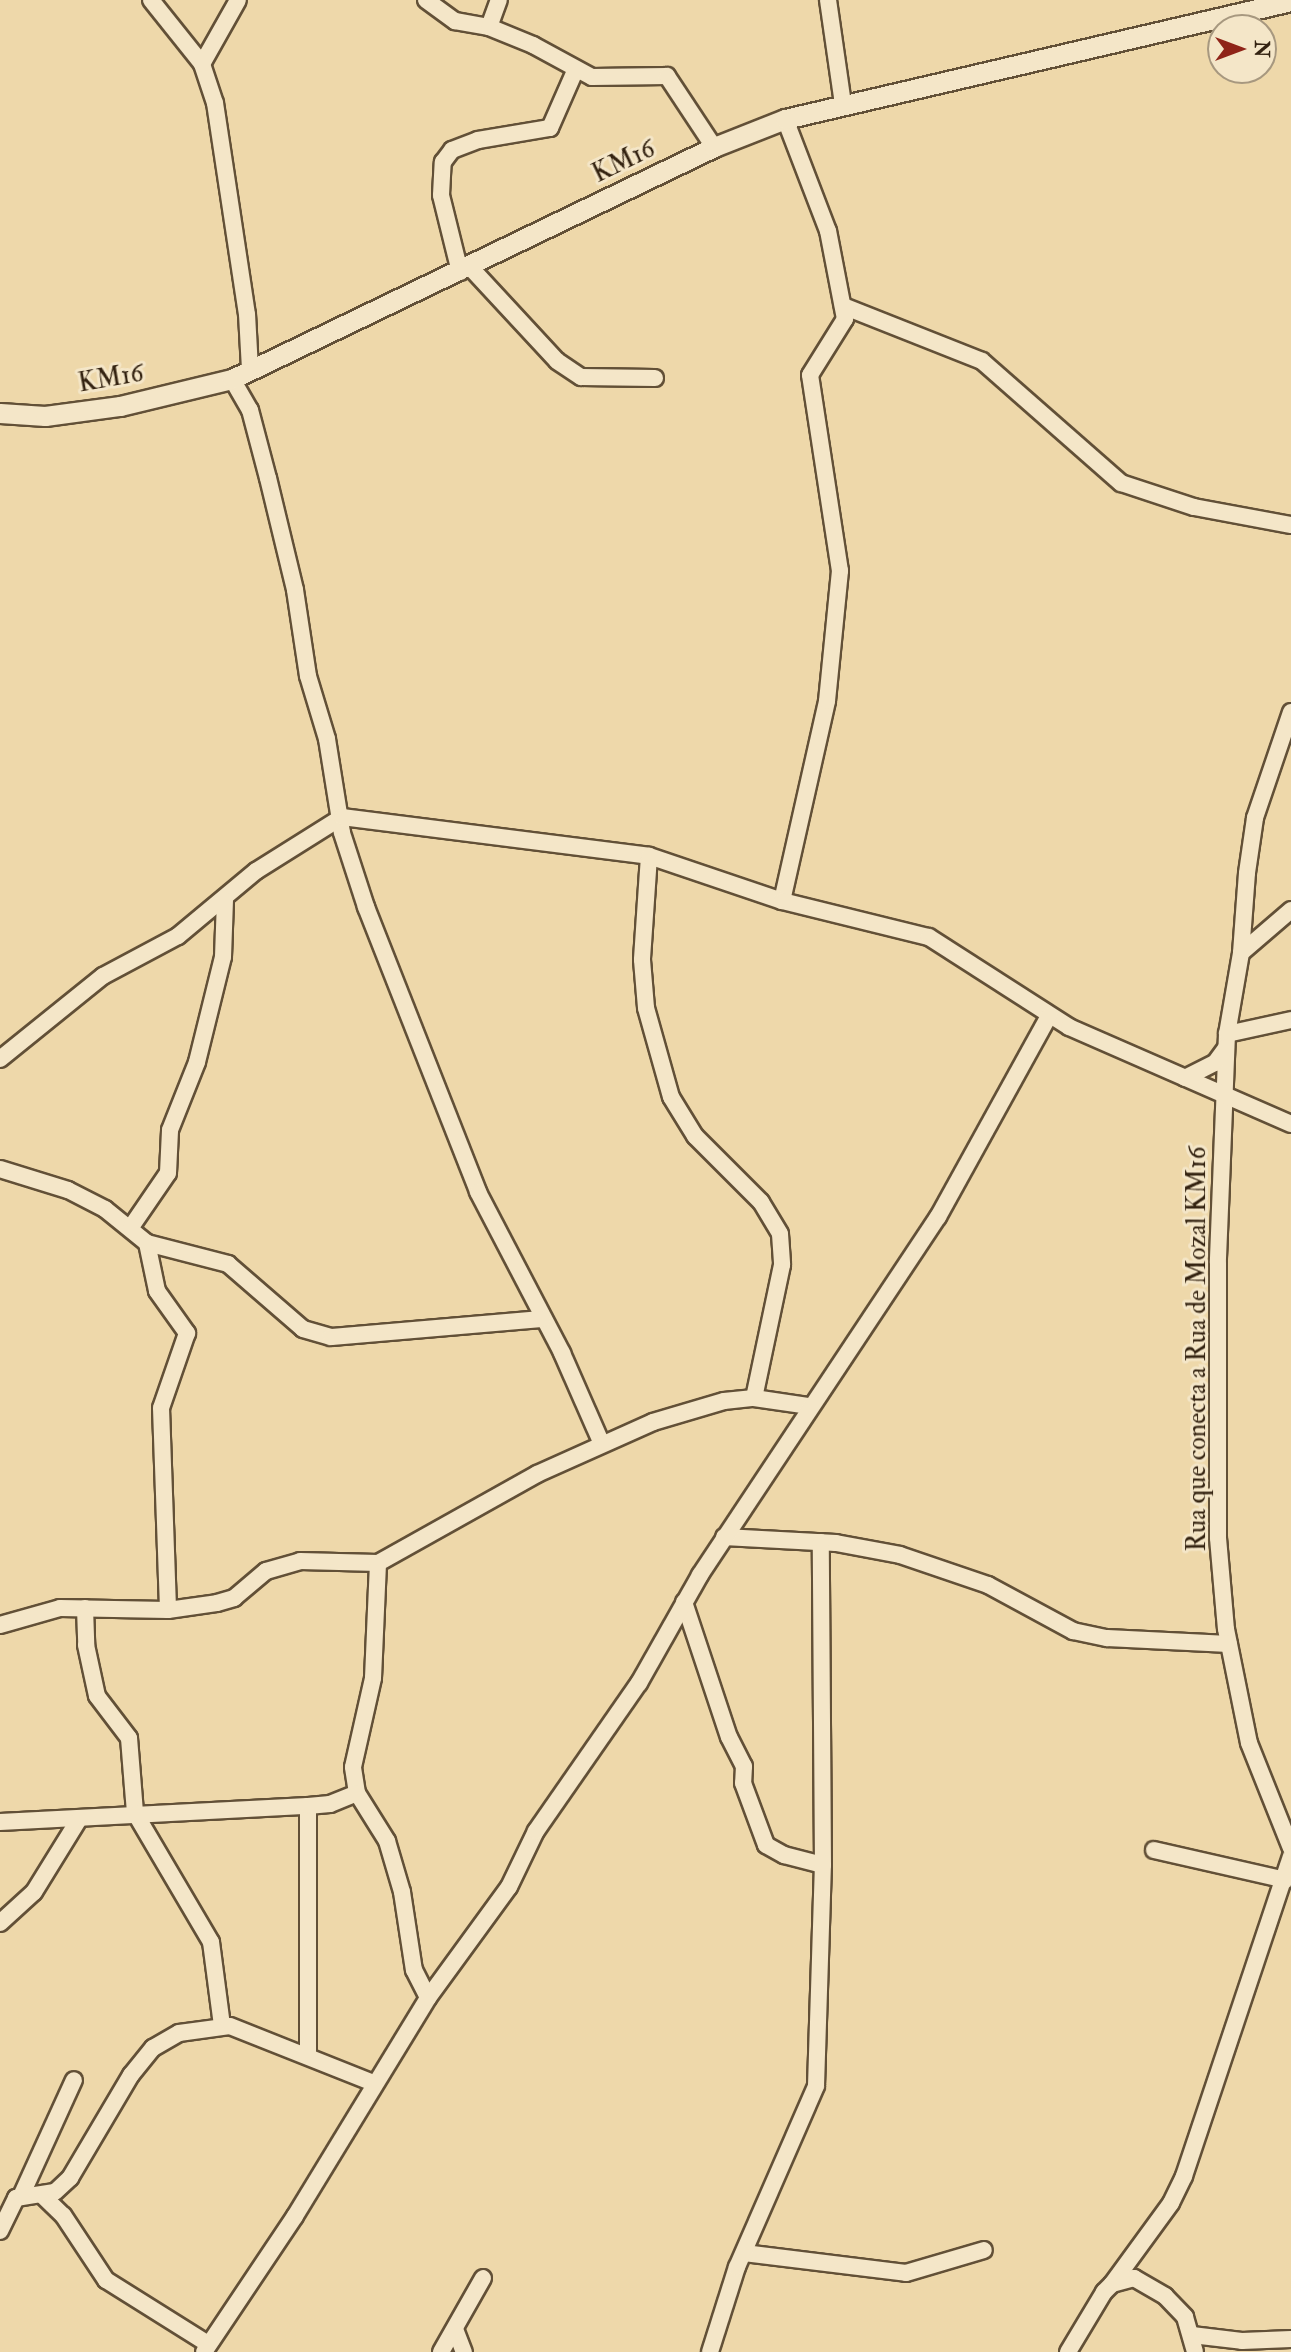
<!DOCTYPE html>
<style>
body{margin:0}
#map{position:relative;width:1291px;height:2352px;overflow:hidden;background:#eed8aa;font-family:"IM FELL Double Pica",serif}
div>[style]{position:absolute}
.roads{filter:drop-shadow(2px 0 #625037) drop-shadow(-2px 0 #625037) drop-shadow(0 2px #625037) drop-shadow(0 -2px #625037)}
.minor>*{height:16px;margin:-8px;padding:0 8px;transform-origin:8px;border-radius:8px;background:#f4e6c8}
.tertiary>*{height:19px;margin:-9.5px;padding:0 9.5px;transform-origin:9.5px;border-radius:9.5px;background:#f4e6c8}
span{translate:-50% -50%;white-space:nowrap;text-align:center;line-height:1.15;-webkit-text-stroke:6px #f4e6c8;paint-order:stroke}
.street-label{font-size:26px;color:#342311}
.north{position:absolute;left:1207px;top:14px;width:70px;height:70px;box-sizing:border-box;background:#f4e6c8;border:2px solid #a7987f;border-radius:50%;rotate:90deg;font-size:19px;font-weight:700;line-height:28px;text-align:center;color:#342311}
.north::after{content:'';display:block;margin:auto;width:24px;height:32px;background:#8f2418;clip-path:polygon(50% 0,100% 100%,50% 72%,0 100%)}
</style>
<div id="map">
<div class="roads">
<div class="minor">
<div style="left:151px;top:0;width:82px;rotate:51.4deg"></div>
<div style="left:202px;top:64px;width:41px;rotate:71.6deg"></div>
<div style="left:215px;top:103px;width:213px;rotate:81.4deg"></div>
<div style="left:247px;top:314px;width:56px;rotate:86.9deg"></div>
<div style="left:426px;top:0;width:36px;rotate:36deg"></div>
<div style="left:455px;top:21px;width:35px;rotate:10deg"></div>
<div style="left:489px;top:27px;width:48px;rotate:22.2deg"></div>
<div style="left:533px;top:45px;width:67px;rotate:28.5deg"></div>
<div style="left:592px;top:77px;width:75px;rotate:-0.8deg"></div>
<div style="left:667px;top:76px;width:85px;rotate:56.5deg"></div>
<div style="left:828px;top:0;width:105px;rotate:81.8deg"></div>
<div style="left:489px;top:27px;width:29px;rotate:-70deg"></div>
<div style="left:202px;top:64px;width:73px;rotate:-60.6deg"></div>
<div style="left:470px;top:267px;width:128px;rotate:47.2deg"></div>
<div style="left:557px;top:361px;width:29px;rotate:34deg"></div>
<div style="left:581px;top:377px;width:74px;rotate:0.8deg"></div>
<div style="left:460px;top:272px;width:79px;rotate:-103.9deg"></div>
<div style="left:441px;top:195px;width:33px;rotate:-87deg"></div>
<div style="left:443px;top:162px;width:15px;rotate:-53deg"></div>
<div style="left:452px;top:150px;width:28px;rotate:-21deg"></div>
<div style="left:478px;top:140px;width:73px;rotate:-9.5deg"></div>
<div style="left:550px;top:128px;width:62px;rotate:-66.3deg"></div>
<div style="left:843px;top:306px;width:149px;rotate:21.6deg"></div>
<div style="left:982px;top:361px;width:185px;rotate:41.3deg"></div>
<div style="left:1121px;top:483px;width:77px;rotate:18.2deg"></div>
<div style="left:1194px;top:507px;width:99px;rotate:10.5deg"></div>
<div style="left:232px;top:379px;width:36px;rotate:60deg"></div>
<div style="left:250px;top:410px;width:70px;rotate:75.2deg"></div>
<div style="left:268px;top:478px;width:115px;rotate:76.4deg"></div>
<div style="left:295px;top:590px;width:87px;rotate:81.4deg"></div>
<div style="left:308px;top:676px;width:66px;rotate:73.2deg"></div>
<div style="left:327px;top:739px;width:95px;rotate:80.9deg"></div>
<div style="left:342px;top:833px;width:78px;rotate:72deg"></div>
<div style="left:366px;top:907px;width:306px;rotate:68.5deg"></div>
<div style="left:478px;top:1192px;width:182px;rotate:62.4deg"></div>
<div style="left:562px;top:1353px;width:97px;rotate:66.3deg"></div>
<div style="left:1291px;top:712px;width:112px;rotate:108.8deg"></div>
<div style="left:1255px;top:818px;width:56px;rotate:98.3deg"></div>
<div style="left:1247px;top:873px;width:80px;rotate:94.3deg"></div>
<div style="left:1241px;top:953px;width:82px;rotate:99.8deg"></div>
<div style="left:1227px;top:1034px;width:229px;rotate:92.3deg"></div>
<div style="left:1218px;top:1263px;width:275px;rotate:90deg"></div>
<div style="left:1218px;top:1538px;width:91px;rotate:85deg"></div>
<div style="left:1226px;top:1629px;width:116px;rotate:78.6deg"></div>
<div style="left:1249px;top:1743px;width:113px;rotate:68.2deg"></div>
<div style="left:649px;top:856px;width:104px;rotate:93.9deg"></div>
<div style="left:642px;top:960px;width:48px;rotate:85.2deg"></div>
<div style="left:646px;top:1008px;width:92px;rotate:74.3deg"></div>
<div style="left:671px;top:1097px;width:46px;rotate:58.4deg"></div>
<div style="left:695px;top:1136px;width:93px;rotate:45deg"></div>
<div style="left:761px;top:1202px;width:37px;rotate:59deg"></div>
<div style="left:780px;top:1234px;width:31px;rotate:86deg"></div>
<div style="left:782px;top:1265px;width:136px;rotate:101.9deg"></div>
<div style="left:782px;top:901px;width:205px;rotate:-77.3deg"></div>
<div style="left:827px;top:701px;width:131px;rotate:-84.3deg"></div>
<div style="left:840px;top:571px;width:198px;rotate:-98.7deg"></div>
<div style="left:810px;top:375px;width:66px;rotate:-58deg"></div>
<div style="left:845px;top:319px;width:90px;rotate:-100.9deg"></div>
<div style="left:828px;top:231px;width:120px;rotate:-111deg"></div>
<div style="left:1241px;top:953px;width:66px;rotate:-40.7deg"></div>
<div style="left:1227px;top:1034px;width:66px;rotate:-12.3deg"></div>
<div style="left:0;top:1059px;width:132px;rotate:-38.9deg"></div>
<div style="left:103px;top:976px;width:85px;rotate:-28.1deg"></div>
<div style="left:178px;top:936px;width:102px;rotate:-39.8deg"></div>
<div style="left:256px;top:871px;width:102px;rotate:-32.1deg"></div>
<div style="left:342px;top:817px;width:309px;rotate:7.2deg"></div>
<div style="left:649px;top:856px;width:140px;rotate:18.7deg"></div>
<div style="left:782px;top:901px;width:151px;rotate:13.8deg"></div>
<div style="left:929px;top:937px;width:166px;rotate:32.7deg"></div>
<div style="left:1069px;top:1027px;width:242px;rotate:23.6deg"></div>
<div style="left:1185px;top:1078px;width:34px;rotate:-27deg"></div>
<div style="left:1215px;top:1063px;width:19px;rotate:-54deg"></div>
<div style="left:0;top:1169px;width:71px;rotate:17.2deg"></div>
<div style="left:68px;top:1190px;width:42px;rotate:27.2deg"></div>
<div style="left:105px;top:1209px;width:54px;rotate:39deg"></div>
<div style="left:147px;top:1243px;width:84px;rotate:14.5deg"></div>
<div style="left:228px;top:1264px;width:99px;rotate:40.9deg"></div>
<div style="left:303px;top:1329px;width:29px;rotate:16deg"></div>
<div style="left:331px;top:1337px;width:212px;rotate:-4.9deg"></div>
<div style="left:131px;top:1227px;width:65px;rotate:-55.6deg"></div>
<div style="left:168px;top:1173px;width:43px;rotate:-87.3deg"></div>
<div style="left:170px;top:1130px;width:73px;rotate:-68.3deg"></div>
<div style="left:197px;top:1062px;width:108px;rotate:-76.1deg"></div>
<div style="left:223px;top:957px;width:57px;rotate:-88deg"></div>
<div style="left:147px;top:1243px;width:49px;rotate:78.2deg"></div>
<div style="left:157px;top:1291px;width:52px;rotate:54.5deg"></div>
<div style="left:187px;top:1333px;width:79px;rotate:109.1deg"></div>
<div style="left:161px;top:1408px;width:202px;rotate:88deg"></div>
<div style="left:724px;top:1537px;width:112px;rotate:3.1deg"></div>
<div style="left:836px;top:1543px;width:65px;rotate:10.6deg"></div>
<div style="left:900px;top:1555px;width:93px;rotate:18.8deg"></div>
<div style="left:988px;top:1585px;width:97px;rotate:28.4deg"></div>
<div style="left:1073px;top:1631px;width:35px;rotate:12deg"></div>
<div style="left:1107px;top:1638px;width:122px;rotate:2.8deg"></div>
<div style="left:684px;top:1602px;width:142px;rotate:71.6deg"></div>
<div style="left:729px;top:1737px;width:33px;rotate:63deg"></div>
<div style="left:744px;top:1766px;width:17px;rotate:93deg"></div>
<div style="left:743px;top:1783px;width:66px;rotate:69.6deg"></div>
<div style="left:766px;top:1845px;width:21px;rotate:29deg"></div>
<div style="left:784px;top:1855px;width:40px;rotate:14.4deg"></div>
<div style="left:85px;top:1608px;width:37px;rotate:88deg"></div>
<div style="left:86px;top:1645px;width:52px;rotate:77.8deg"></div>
<div style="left:97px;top:1696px;width:53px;rotate:52.7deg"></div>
<div style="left:129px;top:1738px;width:75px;rotate:85.4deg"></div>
<div style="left:135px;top:1813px;width:150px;rotate:59.5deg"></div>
<div style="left:211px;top:1942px;width:84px;rotate:82.5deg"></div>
<div style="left:0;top:1625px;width:62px;rotate:-15.8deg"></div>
<div style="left:60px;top:1608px;width:108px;rotate:1.1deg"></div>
<div style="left:168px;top:1610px;width:49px;rotate:-8.1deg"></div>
<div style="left:217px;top:1603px;width:18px;rotate:-16deg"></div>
<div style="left:234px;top:1598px;width:42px;rotate:-40.2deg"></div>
<div style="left:266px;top:1571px;width:35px;rotate:-16deg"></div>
<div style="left:300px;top:1561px;width:78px;rotate:1.5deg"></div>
<div style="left:378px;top:1563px;width:182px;rotate:-29.2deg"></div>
<div style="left:537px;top:1474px;width:127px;rotate:-24.1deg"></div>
<div style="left:653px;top:1422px;width:74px;rotate:-16.5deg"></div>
<div style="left:724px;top:1401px;width:30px;rotate:-6deg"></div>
<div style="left:754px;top:1398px;width:56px;rotate:8.3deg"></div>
<div style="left:357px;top:1793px;width:26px;rotate:-99deg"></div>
<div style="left:353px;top:1767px;width:91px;rotate:-77.3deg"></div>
<div style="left:373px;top:1678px;width:115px;rotate:-87.5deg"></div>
<div style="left:308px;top:1806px;width:249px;rotate:90deg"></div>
<div style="left:0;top:1822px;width:308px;rotate:-3deg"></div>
<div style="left:308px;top:1806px;width:22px;rotate:-5deg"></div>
<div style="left:330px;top:1804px;width:29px;rotate:-22deg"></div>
<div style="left:357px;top:1793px;width:57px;rotate:58deg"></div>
<div style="left:387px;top:1841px;width:53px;rotate:73.6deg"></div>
<div style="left:402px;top:1892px;width:79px;rotate:81.3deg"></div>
<div style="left:414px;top:1970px;width:31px;rotate:63deg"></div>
<div style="left:1154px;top:1850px;width:135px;rotate:12.8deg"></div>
<div style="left:0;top:1923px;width:46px;rotate:-42.4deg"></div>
<div style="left:34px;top:1892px;width:86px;rotate:-58.3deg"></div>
<div style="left:22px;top:2194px;width:125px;rotate:-65.5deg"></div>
<div style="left:43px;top:2196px;width:28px;rotate:44deg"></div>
<div style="left:63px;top:2215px;width:78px;rotate:56.5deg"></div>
<div style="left:106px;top:2280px;width:120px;rotate:32.1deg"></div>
<div style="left:0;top:2231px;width:37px;rotate:-64deg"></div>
<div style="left:16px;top:2198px;width:39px;rotate:-9deg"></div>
<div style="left:55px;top:2192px;width:21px;rotate:-43deg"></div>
<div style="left:70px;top:2178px;width:120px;rotate:-59.4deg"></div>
<div style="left:131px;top:2075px;width:35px;rotate:-51deg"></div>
<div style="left:153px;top:2048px;width:30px;rotate:-30deg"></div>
<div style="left:179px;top:2033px;width:51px;rotate:-7.8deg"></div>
<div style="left:230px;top:2026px;width:154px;rotate:21.7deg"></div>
<div style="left:744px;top:2253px;width:163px;rotate:7deg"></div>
<div style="left:906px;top:2273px;width:81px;rotate:-16.4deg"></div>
<div style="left:1112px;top:2284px;width:100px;rotate:-53.9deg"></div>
<div style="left:1171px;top:2203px;width:30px;rotate:-64deg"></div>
<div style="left:1184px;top:2176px;width:337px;rotate:-71.5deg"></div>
<div style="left:455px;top:2329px;width:25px;rotate:69deg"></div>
<div style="left:1192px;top:2335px;width:50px;rotate:6.8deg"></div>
<div style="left:1242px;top:2341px;width:49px;rotate:-2.3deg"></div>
<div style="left:204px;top:2352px;width:164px;rotate:-56.2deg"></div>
<div style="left:295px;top:2216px;width:255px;rotate:-58.6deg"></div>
<div style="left:428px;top:1998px;width:137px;rotate:-53.9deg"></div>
<div style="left:509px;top:1887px;width:62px;rotate:-64.3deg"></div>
<div style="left:536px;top:1831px;width:180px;rotate:-55.2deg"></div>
<div style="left:639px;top:1683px;width:124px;rotate:-60.5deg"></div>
<div style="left:700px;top:1575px;width:430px;rotate:-56.4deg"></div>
<div style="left:938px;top:1217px;width:230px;rotate:-61.1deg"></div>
<div style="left:441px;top:2352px;width:85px;rotate:-60.4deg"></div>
<div style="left:710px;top:2352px;width:89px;rotate:-72.4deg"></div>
<div style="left:737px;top:2267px;width:197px;rotate:-66.4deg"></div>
<div style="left:816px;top:2086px;width:221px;rotate:-88.2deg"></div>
<div style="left:823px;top:1865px;width:323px;rotate:-90.4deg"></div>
<div style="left:1068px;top:2352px;width:70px;rotate:-59deg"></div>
<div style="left:1104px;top:2292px;width:11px;rotate:-45deg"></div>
<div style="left:1112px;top:2284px;width:23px;rotate:-15deg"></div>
<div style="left:1134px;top:2278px;width:36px;rotate:30deg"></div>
<div style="left:1165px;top:2296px;width:29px;rotate:46deg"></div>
<div style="left:1185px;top:2317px;width:36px;rotate:74deg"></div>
</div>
<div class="tertiary">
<div style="left:0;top:413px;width:45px;rotate:3.8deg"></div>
<div style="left:45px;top:416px;width:76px;rotate:-7.6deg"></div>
<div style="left:120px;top:406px;width:115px;rotate:-13.6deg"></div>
<div style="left:232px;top:379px;width:535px;rotate:-25.7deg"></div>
<div style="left:714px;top:147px;width:76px;rotate:-21.5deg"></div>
<div style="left:785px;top:119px;width:520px;rotate:-13.13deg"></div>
</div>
</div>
<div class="street-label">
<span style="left:624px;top:162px;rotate:-26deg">KM16</span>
<span style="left:111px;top:379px;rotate:-10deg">KM16</span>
<span style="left:1198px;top:1349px;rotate:-90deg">Rua que conecta a Rua de Mozal KM16</span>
</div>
<div class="north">N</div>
</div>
